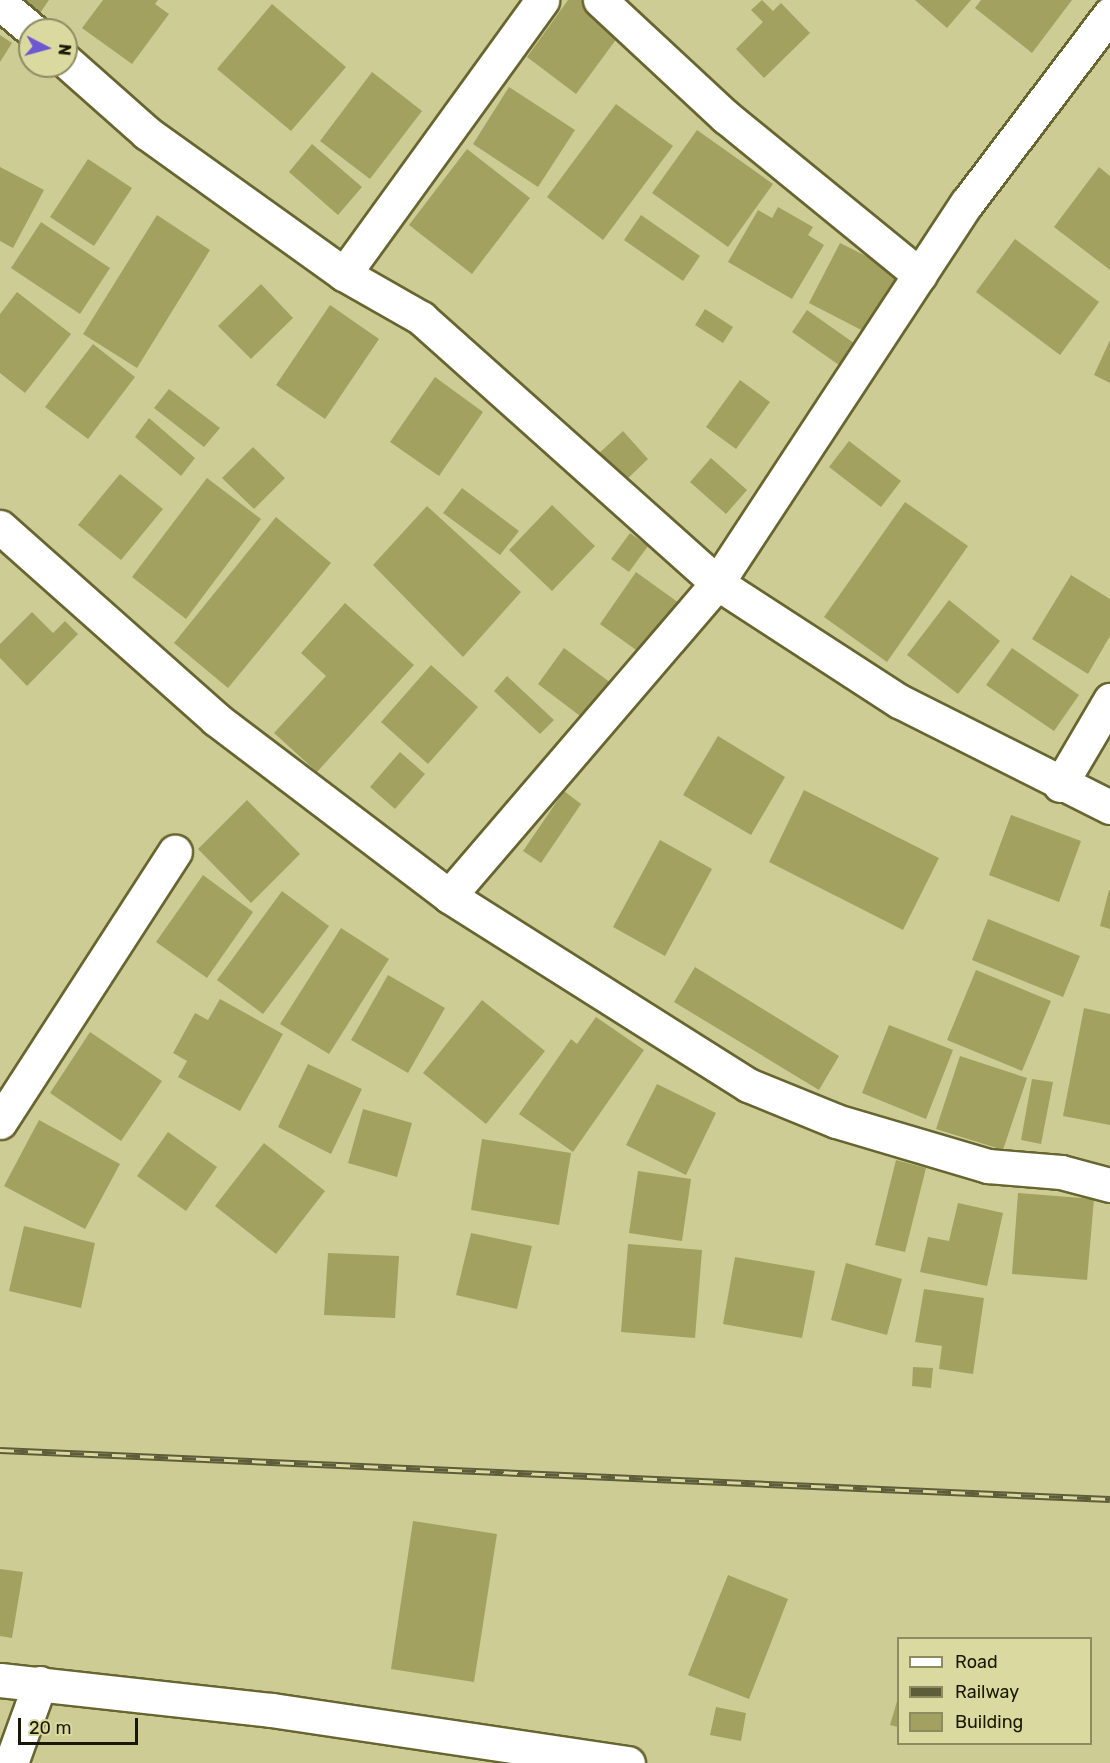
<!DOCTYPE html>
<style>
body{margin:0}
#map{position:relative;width:1110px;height:1763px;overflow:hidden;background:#cdcc94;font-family:Rubik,sans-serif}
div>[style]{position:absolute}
.building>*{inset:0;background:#a3a160}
.roads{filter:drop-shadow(2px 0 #676530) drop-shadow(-2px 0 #676530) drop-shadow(0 2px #676530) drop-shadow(0 -2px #676530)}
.minor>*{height:33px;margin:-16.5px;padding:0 16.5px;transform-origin:16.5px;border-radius:16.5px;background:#fff}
.rail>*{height:7px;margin-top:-3.5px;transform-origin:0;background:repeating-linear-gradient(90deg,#dadaa0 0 14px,#5e5d3a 0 28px);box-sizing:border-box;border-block:2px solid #5e5d3a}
span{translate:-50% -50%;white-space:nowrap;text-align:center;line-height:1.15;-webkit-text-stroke:6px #dadaa0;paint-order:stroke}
.legend{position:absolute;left:897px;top:1637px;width:195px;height:108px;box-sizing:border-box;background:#dadaa0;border:2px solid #8d8c61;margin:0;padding:8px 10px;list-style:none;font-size:18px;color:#191803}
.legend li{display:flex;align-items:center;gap:12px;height:30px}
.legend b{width:30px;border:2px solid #8d8c61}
.north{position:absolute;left:18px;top:18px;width:60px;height:60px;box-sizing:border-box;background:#dadaa0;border:2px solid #8d8c61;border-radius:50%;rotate:96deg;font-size:16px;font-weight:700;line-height:24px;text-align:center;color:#191803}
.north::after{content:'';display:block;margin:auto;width:21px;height:27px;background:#6e58d2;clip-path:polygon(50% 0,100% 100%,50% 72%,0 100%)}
.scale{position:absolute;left:18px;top:1718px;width:120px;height:27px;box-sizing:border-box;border:3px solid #191803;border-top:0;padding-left:8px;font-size:18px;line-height:21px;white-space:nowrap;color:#191803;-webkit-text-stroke:4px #dadaa0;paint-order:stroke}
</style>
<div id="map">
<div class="building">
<div style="clip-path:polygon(21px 0,49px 0,40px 13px)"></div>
<div style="clip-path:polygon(103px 0,158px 0,155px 4px,169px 14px,132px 64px,82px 28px)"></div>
<div style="clip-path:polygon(568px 0,584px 0,623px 30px,576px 94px,527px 57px)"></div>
<div style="clip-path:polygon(762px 0,773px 11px,781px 3px,810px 33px,764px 78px,736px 49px,763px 22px,751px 10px)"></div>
<div style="clip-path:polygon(915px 0,971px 0,947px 28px)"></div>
<div style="clip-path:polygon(981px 0,1072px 0,1032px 53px,975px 8px)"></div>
<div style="clip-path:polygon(272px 4px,346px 67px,291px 131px,217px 69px)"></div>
<div style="clip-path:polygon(0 35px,12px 43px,0 62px)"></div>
<div style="clip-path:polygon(372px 72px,422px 111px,370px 179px,320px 141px)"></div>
<div style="clip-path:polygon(509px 87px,575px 130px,538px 187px,473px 144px)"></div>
<div style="clip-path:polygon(616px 104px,673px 146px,603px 240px,547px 197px)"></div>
<div style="clip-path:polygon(697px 130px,773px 184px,728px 247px,652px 193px)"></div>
<div style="clip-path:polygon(312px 144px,362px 187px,338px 215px,289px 172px)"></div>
<div style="clip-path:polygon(467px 149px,530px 198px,472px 274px,409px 225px)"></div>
<div style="clip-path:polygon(88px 159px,132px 188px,94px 246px,50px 217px)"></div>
<div style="clip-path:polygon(0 167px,44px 190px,13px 248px,0 241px)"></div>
<div style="clip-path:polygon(1099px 167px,1110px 176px,1110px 270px,1054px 227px)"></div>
<div style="clip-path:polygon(778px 207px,813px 227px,808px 235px,824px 245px,792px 299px,728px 262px,758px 210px,772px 218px)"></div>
<div style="clip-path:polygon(157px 215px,210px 250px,137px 368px,83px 334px)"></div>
<div style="clip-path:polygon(641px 215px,700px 256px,683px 281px,624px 240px)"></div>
<div style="clip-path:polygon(41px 222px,110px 268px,80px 314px,11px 268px)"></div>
<div style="clip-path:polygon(1015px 239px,1099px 302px,1060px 355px,976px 292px)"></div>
<div style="clip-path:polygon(840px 243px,902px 274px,871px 335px,809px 303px)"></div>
<div style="clip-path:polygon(261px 284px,293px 318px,251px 359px,218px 326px)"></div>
<div style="clip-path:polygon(17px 292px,71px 334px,25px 393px,0 373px,0 314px)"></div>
<div style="clip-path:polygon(330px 305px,379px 339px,325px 419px,276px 385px)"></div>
<div style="clip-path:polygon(705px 309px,733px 327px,723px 343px,695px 325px)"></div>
<div style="clip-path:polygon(807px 310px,861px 348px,846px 370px,792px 332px)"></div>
<div style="clip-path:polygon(1110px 340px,1110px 383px,1094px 375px)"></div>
<div style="clip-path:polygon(93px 344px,135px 377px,88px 439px,45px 407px)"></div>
<div style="clip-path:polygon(435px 377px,483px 412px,439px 476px,390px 442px)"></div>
<div style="clip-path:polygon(740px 380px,770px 402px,736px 449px,706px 427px)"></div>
<div style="clip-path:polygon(169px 389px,220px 428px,204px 447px,154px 408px)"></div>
<div style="clip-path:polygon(149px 418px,195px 458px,181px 476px,135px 437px)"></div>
<div style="clip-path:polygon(623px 431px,648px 459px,621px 485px,595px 457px)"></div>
<div style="clip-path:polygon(849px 441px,901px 481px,881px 507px,829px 467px)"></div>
<div style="clip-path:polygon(253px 447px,285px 478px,254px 509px,222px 478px)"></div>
<div style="clip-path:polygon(711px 458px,747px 490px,726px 514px,690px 482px)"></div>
<div style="clip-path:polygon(120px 474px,163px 509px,121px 560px,78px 525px)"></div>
<div style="clip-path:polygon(207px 478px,261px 519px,186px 619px,132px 577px)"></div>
<div style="clip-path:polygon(462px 488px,519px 531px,500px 555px,443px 513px)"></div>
<div style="clip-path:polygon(905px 502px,968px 546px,887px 662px,824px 617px)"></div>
<div style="clip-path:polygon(552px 505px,595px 546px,552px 591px,509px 550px)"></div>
<div style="clip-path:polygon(427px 506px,521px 592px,463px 657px,373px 565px)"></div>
<div style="clip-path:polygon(276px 517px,331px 563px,228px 688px,174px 643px)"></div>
<div style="clip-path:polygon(630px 533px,648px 546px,629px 572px,611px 559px)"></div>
<div style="clip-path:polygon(636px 572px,679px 603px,643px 655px,600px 624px)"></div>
<div style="clip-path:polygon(1071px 575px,1110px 599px,1110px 636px,1088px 674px,1032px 639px)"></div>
<div style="clip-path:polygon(949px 600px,1000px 641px,958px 694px,907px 655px)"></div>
<div style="clip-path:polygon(345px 603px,414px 665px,317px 772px,274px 733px,326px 676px,301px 653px)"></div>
<div style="clip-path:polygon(32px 612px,53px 633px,65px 621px,78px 634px,27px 686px,0 658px,0 644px)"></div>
<div style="clip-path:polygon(564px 648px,611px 683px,584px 719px,538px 684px)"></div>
<div style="clip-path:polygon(1012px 648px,1079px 695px,1054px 731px,986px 685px)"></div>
<div style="clip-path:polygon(431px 665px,478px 707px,428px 764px,381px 722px)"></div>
<div style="clip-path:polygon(507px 676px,554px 720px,540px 734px,494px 691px)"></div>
<div style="clip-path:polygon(718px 736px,785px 777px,751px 835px,683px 795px)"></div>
<div style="clip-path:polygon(400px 752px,425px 774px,395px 809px,370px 787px)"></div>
<div style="clip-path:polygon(804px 790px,939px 858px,903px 930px,769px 862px)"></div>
<div style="clip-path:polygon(564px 791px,581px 804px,541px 863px,523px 851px)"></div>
<div style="clip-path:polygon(247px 800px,300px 854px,251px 903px,198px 849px)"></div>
<div style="clip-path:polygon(1011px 815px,1081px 841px,1059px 902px,989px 875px)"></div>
<div style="clip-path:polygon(660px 840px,712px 869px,665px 956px,613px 927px)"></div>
<div style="clip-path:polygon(203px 875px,253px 912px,207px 978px,156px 942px)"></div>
<div style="clip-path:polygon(1109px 890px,1110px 890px,1110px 929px,1100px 926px)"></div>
<div style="clip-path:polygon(282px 891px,329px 926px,263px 1014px,217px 980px)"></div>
<div style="clip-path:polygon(988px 919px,1080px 956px,1063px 997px,972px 960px)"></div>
<div style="clip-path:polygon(341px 928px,389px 959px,329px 1054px,280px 1024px)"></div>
<div style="clip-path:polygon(695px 967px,839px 1056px,819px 1090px,674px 1002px)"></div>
<div style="clip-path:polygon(976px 970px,1051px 1001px,1022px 1071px,947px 1040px)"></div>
<div style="clip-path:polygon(388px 975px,445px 1008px,408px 1073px,351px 1040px)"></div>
<div style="clip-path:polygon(220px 999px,283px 1034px,240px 1111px,178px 1077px,187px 1061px,173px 1053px,195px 1013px,208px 1020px)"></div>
<div style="clip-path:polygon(482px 1000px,545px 1051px,486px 1124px,423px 1073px)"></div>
<div style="clip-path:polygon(1084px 1008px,1110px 1014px,1110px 1125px,1063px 1116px)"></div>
<div style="clip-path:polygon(596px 1017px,644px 1050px,573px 1152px,519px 1114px,571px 1039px,577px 1044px)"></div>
<div style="clip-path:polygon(889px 1025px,953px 1050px,926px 1119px,862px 1093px)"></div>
<div style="clip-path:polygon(90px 1032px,162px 1081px,121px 1141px,50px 1093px)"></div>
<div style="clip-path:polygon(960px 1056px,1027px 1078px,1003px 1150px,936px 1129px)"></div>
<div style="clip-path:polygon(308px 1064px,362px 1089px,331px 1154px,278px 1127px)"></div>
<div style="clip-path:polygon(1032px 1079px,1053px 1082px,1041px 1144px,1021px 1140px)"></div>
<div style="clip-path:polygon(657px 1084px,716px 1113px,686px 1175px,626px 1145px)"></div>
<div style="clip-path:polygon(363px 1109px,412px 1123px,397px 1177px,348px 1163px)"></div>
<div style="clip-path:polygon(39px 1120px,120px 1164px,85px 1229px,4px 1186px)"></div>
<div style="clip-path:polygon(168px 1132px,217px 1167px,186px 1211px,137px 1176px)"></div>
<div style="clip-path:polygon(482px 1139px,571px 1153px,559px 1225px,471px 1210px)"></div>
<div style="clip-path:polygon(264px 1143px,325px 1191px,276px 1254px,215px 1206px)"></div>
<div style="clip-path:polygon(896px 1160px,926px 1168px,905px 1252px,875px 1245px)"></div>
<div style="clip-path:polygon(638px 1171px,691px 1179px,682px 1241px,629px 1233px)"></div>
<div style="clip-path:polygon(1018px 1193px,1094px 1199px,1087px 1280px,1012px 1274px)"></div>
<div style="clip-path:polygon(958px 1203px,1003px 1213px,987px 1286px,920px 1272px,928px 1237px,949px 1241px)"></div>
<div style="clip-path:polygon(24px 1226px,95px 1243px,81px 1308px,9px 1291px)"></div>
<div style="clip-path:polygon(471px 1233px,532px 1246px,517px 1309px,456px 1295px)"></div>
<div style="clip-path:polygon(628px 1244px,702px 1250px,695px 1338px,621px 1332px)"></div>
<div style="clip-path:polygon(328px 1253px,399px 1256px,395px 1318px,324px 1315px)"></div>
<div style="clip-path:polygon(735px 1257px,815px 1271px,802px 1338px,723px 1324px)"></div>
<div style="clip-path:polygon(846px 1263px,902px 1279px,887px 1335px,831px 1320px)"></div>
<div style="clip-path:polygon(924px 1289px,984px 1298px,973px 1374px,939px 1369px,942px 1346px,915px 1342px)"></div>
<div style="clip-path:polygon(913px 1367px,933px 1368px,931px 1388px,912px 1386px)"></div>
<div style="clip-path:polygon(413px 1521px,497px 1534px,474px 1682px,391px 1669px)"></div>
<div style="clip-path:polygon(0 1569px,23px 1572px,12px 1638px,0 1636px)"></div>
<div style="clip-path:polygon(728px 1575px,788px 1599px,749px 1699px,688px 1675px)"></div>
<div style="clip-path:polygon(898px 1698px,898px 1727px,890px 1725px)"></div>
<div style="clip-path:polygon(716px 1707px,746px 1713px,741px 1741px,710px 1735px)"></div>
</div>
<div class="roads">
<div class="minor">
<div style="left:600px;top:0;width:172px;rotate:42.9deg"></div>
<div style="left:726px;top:117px;width:250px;rotate:39.2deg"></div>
<div style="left:0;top:3px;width:42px;rotate:40.2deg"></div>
<div style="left:66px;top:61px;width:108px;rotate:41.6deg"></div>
<div style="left:147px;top:133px;width:242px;rotate:35.6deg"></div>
<div style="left:344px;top:274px;width:89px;rotate:29.7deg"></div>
<div style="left:421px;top:318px;width:397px;rotate:41.8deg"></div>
<div style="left:717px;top:583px;width:217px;rotate:33deg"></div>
<div style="left:899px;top:701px;width:236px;rotate:26.7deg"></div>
<div style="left:344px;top:274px;width:338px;rotate:-54.1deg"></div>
<div style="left:0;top:527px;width:289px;rotate:41.6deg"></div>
<div style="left:216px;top:719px;width:293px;rotate:37.2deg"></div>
<div style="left:449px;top:896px;width:354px;rotate:32.3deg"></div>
<div style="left:748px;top:1085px;width:95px;rotate:22.2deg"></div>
<div style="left:836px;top:1121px;width:159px;rotate:16.5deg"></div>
<div style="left:988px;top:1166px;width:73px;rotate:4.7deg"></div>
<div style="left:1061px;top:1172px;width:51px;rotate:14.9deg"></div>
<div style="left:1060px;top:785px;width:99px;rotate:-59.5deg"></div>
<div style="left:449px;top:896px;width:412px;rotate:-49.4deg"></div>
<div style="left:717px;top:583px;width:455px;rotate:-56.7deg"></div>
<div style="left:967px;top:203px;width:237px;rotate:-52.9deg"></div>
<div style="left:0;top:1122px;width:322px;rotate:-57.1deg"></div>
<div style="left:0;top:1680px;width:274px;rotate:6.3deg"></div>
<div style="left:272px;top:1710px;width:360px;rotate:8.5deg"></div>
<div style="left:11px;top:1763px;width:85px;rotate:-70.1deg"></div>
</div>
</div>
<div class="rail">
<div style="left:0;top:1450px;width:1111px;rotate:2.53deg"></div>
</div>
<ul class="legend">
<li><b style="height:8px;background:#fff"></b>Road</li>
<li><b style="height:8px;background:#5e5d3a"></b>Railway</li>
<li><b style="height:16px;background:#a3a160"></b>Building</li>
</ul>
<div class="north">N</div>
<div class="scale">20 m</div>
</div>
